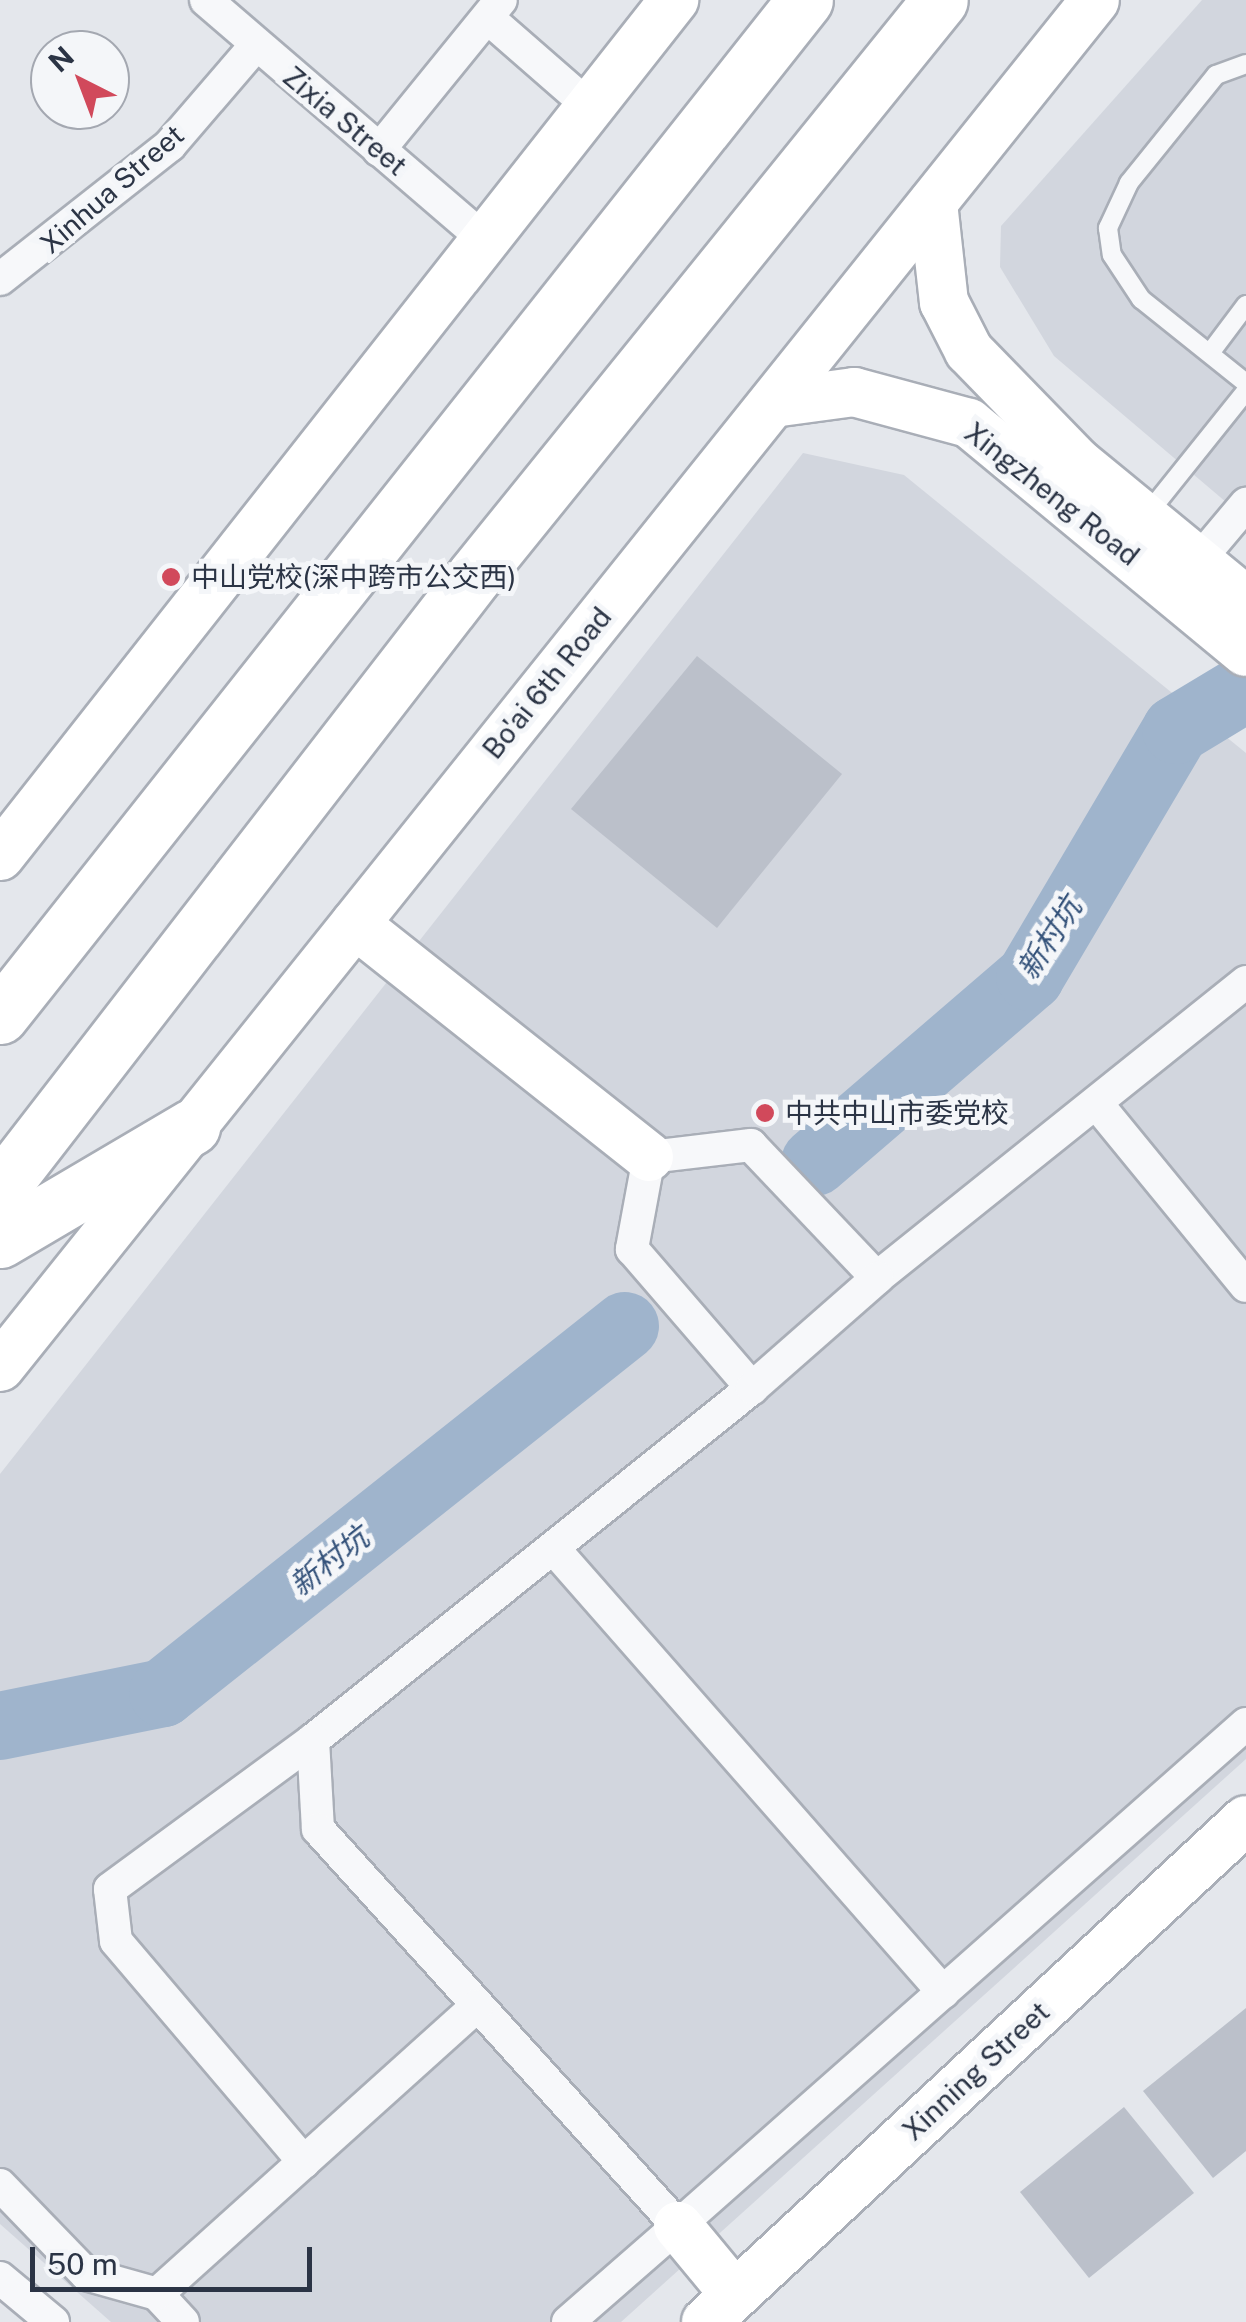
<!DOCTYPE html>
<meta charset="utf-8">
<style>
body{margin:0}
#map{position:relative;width:1246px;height:2322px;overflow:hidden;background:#e4e7ec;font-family:"Public Sans","Noto Sans SC",sans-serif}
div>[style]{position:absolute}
.built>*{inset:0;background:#d2d6de}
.river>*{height:68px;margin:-34px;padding:0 34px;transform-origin:34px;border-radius:34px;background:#9fb4cc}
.building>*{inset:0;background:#bbc0ca}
.roads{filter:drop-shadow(2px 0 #a9aeb7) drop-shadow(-2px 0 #a9aeb7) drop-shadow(0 2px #a9aeb7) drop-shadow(0 -2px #a9aeb7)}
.lane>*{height:18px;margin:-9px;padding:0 9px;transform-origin:9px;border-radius:9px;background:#f7f8fa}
.street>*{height:32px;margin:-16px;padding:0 16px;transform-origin:16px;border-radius:16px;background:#f7f8fa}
.secondary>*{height:48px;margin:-24px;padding:0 24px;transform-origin:24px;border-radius:24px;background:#fff}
.highway>*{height:55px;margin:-27.5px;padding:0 27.5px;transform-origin:27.5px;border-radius:27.5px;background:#fff}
.dots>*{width:28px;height:28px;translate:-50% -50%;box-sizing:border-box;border:5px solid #f4f6f9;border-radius:50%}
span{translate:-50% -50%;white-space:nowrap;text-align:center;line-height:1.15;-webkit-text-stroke:10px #f4f6f9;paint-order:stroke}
.street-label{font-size:28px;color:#2b3445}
.poi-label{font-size:28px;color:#2b3445}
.left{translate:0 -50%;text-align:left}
.water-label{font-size:30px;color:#34527a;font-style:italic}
.north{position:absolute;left:30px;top:30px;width:100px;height:100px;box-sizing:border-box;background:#f4f6f9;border:2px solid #a4a8b1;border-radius:50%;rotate:318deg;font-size:28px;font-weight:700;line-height:40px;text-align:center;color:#2b3445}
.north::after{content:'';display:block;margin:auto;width:35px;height:45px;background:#d1495b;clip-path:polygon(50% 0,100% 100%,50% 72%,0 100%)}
.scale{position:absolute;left:30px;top:2247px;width:282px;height:45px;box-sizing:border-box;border:5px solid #2b3445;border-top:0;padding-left:12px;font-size:30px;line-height:35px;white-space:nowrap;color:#2b3445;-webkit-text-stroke:8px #f4f6f9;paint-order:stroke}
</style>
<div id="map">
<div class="built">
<div style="clip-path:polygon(1202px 0,1246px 0,1246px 519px,1054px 356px,1000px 267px,1001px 226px)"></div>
<div style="clip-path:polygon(803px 453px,904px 475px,1246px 753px,1246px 1759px,621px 2322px,111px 2322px,0 2224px,0 1474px)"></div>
</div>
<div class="river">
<div style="left:815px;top:1162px;width:284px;rotate:-40.7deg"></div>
<div style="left:1030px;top:977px;width:287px;rotate:-59.4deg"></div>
<div style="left:1176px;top:730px;width:82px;rotate:-31deg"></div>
<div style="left:0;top:1726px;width:166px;rotate:-11.4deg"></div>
<div style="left:163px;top:1693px;width:590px;rotate:-38.46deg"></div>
</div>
<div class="building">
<div style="clip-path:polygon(697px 656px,842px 774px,717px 928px,571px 809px)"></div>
<div style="clip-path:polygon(1246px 2008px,1246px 2151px,1213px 2178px,1143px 2091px)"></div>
<div style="clip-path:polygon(1124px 2107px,1194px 2193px,1089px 2278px,1020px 2192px)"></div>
</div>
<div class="roads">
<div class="lane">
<div style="left:1246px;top:64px;width:32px;rotate:160deg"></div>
<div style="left:1216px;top:75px;width:139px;rotate:128.9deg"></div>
<div style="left:1129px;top:183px;width:50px;rotate:115deg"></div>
<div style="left:1108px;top:228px;width:27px;rotate:82deg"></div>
<div style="left:1112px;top:255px;width:53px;rotate:56.6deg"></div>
<div style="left:1141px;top:299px;width:134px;rotate:38.7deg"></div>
<div style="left:1210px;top:353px;width:60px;rotate:-53.1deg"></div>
<div style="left:1145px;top:517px;width:161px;rotate:-51.3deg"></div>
</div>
<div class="street">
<div style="left:206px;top:0;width:368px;rotate:40.7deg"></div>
<div style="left:488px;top:18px;width:135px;rotate:41.1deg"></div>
<div style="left:379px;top:150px;width:193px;rotate:-50.9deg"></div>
<div style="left:0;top:279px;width:216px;rotate:-38.2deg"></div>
<div style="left:170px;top:145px;width:132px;rotate:-49.3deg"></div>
<div style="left:1198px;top:561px;width:75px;rotate:-49.9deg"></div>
<div style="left:1246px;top:982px;width:473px;rotate:141.3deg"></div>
<div style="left:877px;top:1278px;width:183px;rotate:-133.5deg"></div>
<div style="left:751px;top:1145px;width:103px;rotate:173.3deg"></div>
<div style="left:649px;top:1157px;width:94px;rotate:100.5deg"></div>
<div style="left:632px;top:1249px;width:184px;rotate:49.2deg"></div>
<div style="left:752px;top:1388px;width:563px;rotate:141.28deg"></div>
<div style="left:313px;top:1740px;width:89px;rotate:86.8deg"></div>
<div style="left:318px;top:1829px;width:536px;rotate:47.8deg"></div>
<div style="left:678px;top:2226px;width:758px;rotate:-41.47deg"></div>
<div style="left:1097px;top:1104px;width:235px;rotate:50.7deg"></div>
<div style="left:752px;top:1388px;width:167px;rotate:-41.3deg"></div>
<div style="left:554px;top:1549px;width:590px;rotate:48.71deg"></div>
<div style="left:304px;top:2162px;width:290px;rotate:-130.4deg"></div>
<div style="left:116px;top:1941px;width:52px;rotate:-96.6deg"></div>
<div style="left:110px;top:1889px;width:252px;rotate:-36.3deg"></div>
<div style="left:0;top:2185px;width:124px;rotate:46deg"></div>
<div style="left:86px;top:2274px;width:74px;rotate:15.7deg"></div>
<div style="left:157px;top:2294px;width:38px;rotate:47deg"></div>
<div style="left:0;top:2278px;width:69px;rotate:39.7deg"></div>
<div style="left:157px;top:2294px;width:431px;rotate:-42deg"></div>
<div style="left:568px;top:2322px;width:146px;rotate:-41.1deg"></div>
</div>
<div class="secondary">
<div style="left:933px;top:203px;width:100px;rotate:83.7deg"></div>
<div style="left:944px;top:302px;width:55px;rotate:63deg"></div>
<div style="left:969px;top:351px;width:155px;rotate:45.8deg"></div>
<div style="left:1077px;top:462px;width:219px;rotate:39.4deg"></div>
<div style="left:773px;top:403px;width:82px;rotate:-7.7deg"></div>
<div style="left:854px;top:392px;width:119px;rotate:15.1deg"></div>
<div style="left:969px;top:423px;width:359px;rotate:39.6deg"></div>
<div style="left:0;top:856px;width:1090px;rotate:-51.78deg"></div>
<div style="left:355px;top:924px;width:375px;rotate:38.4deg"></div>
<div style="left:0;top:1367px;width:1751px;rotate:-51.3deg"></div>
<div style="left:678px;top:2226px;width:89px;rotate:50.4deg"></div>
<div style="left:706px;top:2322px;width:737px;rotate:-42.91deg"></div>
</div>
<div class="highway">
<div style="left:0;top:1016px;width:1296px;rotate:-51.61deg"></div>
<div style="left:0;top:1189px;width:776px;rotate:-52.27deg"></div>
<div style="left:475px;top:575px;width:739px;rotate:-51.04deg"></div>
<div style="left:0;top:1240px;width:223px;rotate:-30.5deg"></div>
</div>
</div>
<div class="dots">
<div style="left:171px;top:577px;background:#d1495b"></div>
<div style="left:765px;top:1113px;background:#d1495b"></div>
</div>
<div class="street-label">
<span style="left:345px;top:121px;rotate:40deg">Zixia Street</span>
<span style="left:112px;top:189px;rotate:-41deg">Xinhua Street</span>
<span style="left:1052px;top:494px;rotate:38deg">Xingzheng Road</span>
<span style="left:547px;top:683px;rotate:-51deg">Bo'ai 6th Road</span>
<span style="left:976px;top:2071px;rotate:-43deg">Xinning Street</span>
</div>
<div class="poi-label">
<span class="left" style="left:191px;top:577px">中山党校(深中跨市公交西)</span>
<span class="left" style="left:785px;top:1113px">中共中山市委党校</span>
</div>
<div class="water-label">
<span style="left:1049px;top:938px;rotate:-57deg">新村坑</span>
<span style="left:329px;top:1561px;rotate:-38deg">新村坑</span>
</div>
<div class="north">N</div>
<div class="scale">50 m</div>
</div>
